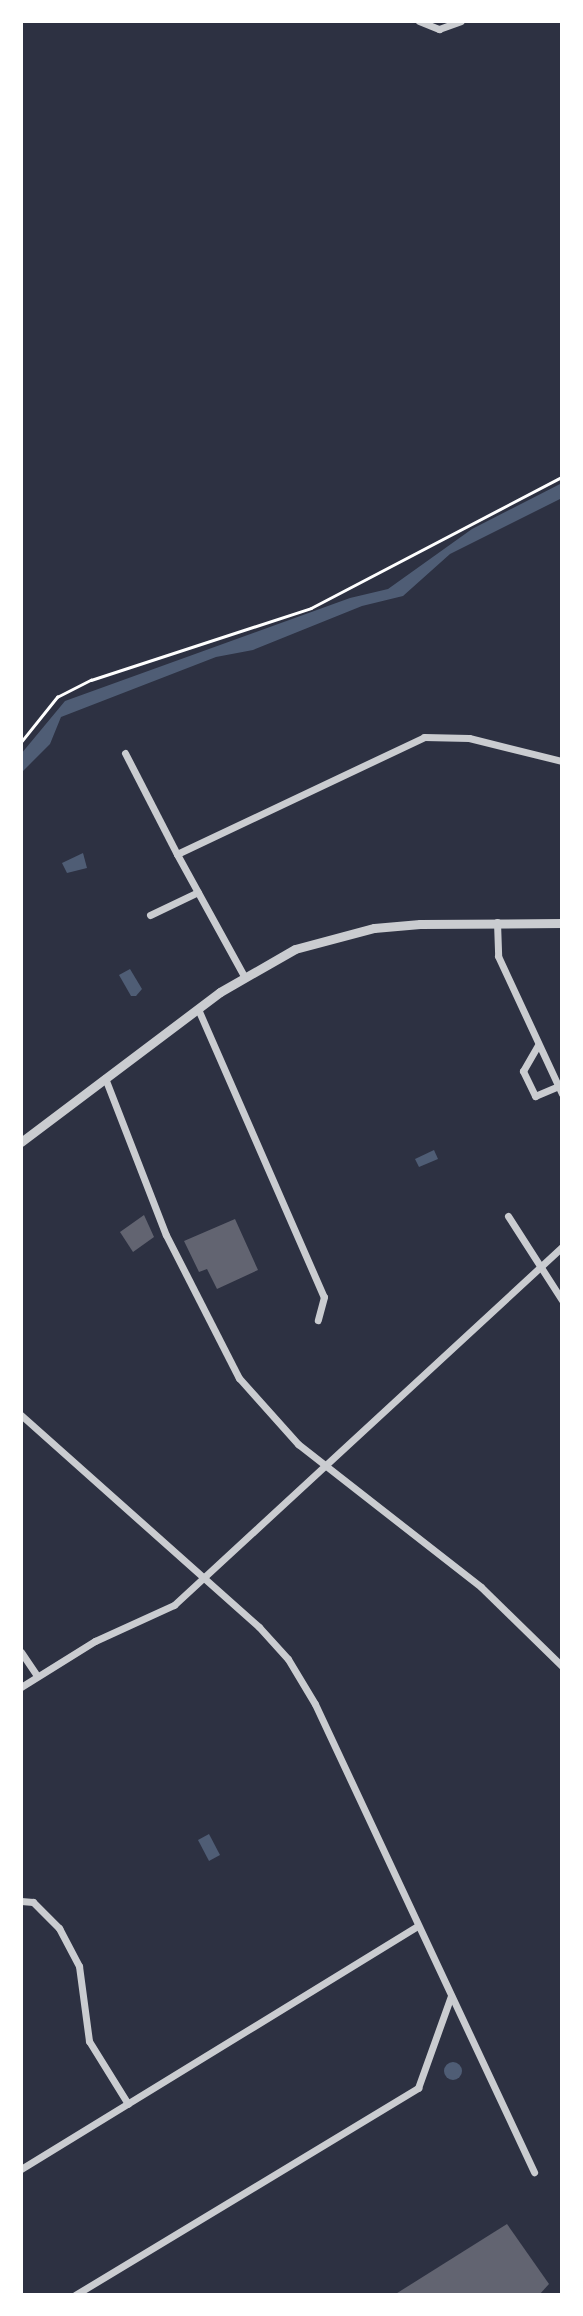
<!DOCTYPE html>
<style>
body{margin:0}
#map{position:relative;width:583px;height:2316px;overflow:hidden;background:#2d3142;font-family:"PT Sans Narrow",sans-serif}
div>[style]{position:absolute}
.water>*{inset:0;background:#4f5d75}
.round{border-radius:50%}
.building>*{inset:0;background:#626471}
.path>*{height:2.5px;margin:-1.25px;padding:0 1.25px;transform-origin:1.25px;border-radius:1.25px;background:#fff}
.minor>*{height:7px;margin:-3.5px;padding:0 3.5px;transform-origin:3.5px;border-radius:3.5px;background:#caccd0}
.tertiary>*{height:9px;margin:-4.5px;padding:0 4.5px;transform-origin:4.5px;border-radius:4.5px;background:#caccd0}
span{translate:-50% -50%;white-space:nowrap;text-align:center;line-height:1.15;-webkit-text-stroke:5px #fff;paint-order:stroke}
.frame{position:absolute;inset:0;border:23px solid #fff;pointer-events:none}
</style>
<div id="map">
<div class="water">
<div style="clip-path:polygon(562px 483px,562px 498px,450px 554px,403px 596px,362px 606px,253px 650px,216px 657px,61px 717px,50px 744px,21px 773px,21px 754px,65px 701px,350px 598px,388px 589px,472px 529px)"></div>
<div style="clip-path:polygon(83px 853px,87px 868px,67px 873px,62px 863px)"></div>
<div style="clip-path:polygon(130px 969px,142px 989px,136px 996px,131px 996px,119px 975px)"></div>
<div style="clip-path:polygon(434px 1150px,438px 1159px,419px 1167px,415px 1159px)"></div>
<div style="clip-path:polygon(209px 1834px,220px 1855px,209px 1861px,198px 1840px)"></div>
<div class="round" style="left:444px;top:2062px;width:18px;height:18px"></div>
</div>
<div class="building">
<div style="clip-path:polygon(144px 1215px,154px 1237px,133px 1252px,120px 1232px)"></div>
<div style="clip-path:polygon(235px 1219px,258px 1270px,217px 1289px,207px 1269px,199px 1272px,184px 1241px)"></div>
<div style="clip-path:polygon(507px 2224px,549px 2284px,539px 2295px,394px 2295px)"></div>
</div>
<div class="path">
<div style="left:21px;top:742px;width:58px;rotate:-51.3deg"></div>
<div style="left:57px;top:697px;width:38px;rotate:-27deg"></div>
<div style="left:91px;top:680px;width:231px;rotate:-18.1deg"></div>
<div style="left:311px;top:608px;width:283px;rotate:-27.6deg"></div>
</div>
<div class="minor">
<div style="left:419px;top:21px;width:22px;rotate:22deg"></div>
<div style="left:439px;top:29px;width:23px;rotate:-20deg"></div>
<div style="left:125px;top:753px;width:114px;rotate:62.8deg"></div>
<div style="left:150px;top:915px;width:53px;rotate:-25.6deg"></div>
<div style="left:497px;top:922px;width:34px;rotate:88deg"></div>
<div style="left:498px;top:956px;width:152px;rotate:65.1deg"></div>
<div style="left:244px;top:976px;width:139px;rotate:-118.8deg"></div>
<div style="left:177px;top:854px;width:273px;rotate:-25.3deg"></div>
<div style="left:424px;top:737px;width:45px;rotate:1.3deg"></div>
<div style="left:469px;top:738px;width:96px;rotate:13.9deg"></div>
<div style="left:198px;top:1009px;width:314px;rotate:66.4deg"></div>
<div style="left:324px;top:1297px;width:24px;rotate:105deg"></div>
<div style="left:538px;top:1045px;width:30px;rotate:120deg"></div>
<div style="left:523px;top:1071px;width:28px;rotate:64deg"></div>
<div style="left:535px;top:1096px;width:25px;rotate:-23deg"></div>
<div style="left:105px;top:1078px;width:168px;rotate:68.8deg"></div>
<div style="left:166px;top:1235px;width:161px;rotate:63deg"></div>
<div style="left:239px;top:1378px;width:89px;rotate:48.2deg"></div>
<div style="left:298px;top:1444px;width:232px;rotate:38deg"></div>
<div style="left:481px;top:1587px;width:113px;rotate:44.3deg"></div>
<div style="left:508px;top:1216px;width:100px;rotate:57.3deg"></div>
<div style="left:21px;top:1415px;width:319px;rotate:41.7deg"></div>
<div style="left:259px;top:1627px;width:43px;rotate:47.8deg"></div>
<div style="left:288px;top:1659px;width:52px;rotate:59deg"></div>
<div style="left:315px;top:1704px;width:517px;rotate:64.92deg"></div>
<div style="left:21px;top:1652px;width:29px;rotate:56deg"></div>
<div style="left:21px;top:1687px;width:87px;rotate:-31.9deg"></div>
<div style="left:95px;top:1641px;width:87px;rotate:-24.5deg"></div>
<div style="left:174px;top:1605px;width:528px;rotate:-42.7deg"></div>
<div style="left:21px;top:1901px;width:12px;rotate:5deg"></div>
<div style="left:33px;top:1902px;width:37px;rotate:45deg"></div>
<div style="left:59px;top:1928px;width:43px;rotate:62.2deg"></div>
<div style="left:79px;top:1966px;width:76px;rotate:82.4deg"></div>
<div style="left:89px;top:2041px;width:74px;rotate:58.2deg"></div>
<div style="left:21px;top:2169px;width:465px;rotate:-31.5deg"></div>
<div style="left:75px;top:2295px;width:401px;rotate:-31.1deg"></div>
<div style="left:418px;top:2088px;width:98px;rotate:-70.3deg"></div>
</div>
<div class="tertiary">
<div style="left:21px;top:1142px;width:249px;rotate:-37deg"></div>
<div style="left:220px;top:992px;width:86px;rotate:-29.8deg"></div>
<div style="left:295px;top:949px;width:82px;rotate:-14.9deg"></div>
<div style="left:374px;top:928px;width:46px;rotate:-5deg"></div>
<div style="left:420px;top:924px;width:142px;rotate:-0.4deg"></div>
</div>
<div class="frame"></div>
</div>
